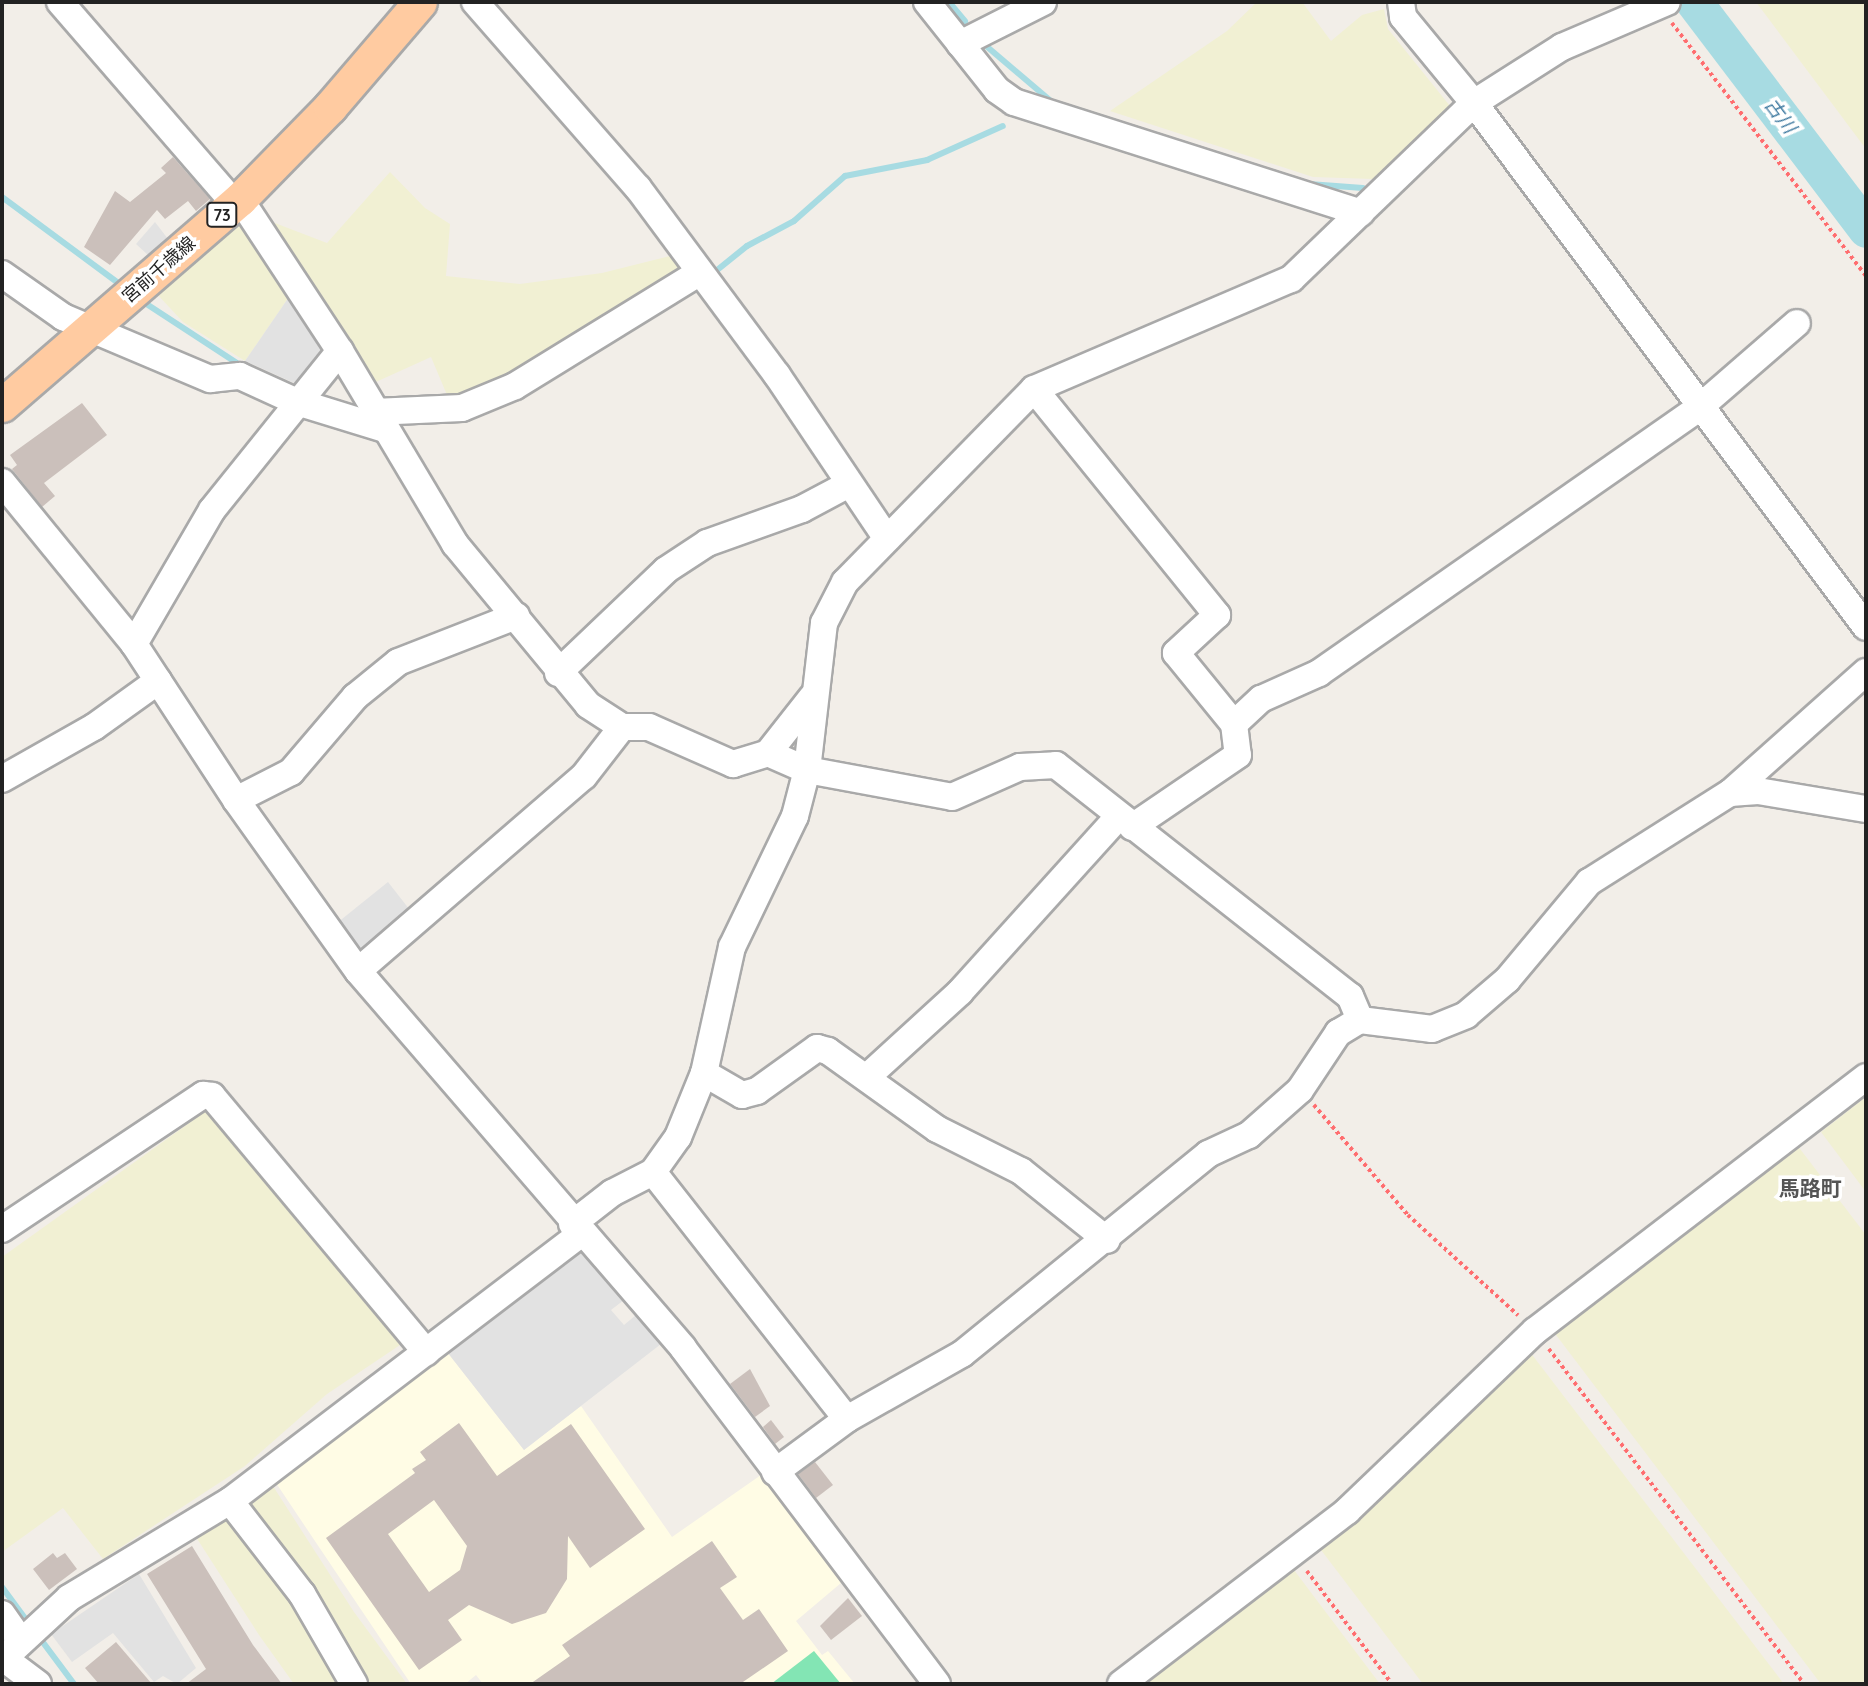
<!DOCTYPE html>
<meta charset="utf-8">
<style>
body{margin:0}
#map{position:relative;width:1868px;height:1686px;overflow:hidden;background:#f2eee8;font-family:Quicksand,"Noto Sans JP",sans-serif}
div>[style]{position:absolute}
.education>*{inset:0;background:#fffce5}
.farmland>*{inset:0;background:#f1f0d3}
.pitch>*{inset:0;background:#83e5b4}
.parking>*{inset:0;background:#e2e2e2}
.stream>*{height:6px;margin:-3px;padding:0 3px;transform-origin:3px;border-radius:3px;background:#a7dbe2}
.river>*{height:37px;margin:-18.5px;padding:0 18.5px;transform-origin:18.5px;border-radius:18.5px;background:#a7dbe2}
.building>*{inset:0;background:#cbc0bb}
.path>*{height:3.5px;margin-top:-1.75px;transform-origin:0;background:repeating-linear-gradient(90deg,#ff6d6f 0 3.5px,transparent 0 7px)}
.roads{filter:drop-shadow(2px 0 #a9a9a9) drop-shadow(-2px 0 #a9a9a9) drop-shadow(0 2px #a9a9a9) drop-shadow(0 -2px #a9a9a9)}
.minor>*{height:26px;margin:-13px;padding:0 13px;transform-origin:13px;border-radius:13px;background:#fff}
.major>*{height:33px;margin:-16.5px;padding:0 16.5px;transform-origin:16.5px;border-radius:16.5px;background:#ffcba1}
span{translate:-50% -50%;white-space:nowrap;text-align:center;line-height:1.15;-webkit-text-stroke:7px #fff;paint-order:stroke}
.shield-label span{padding:2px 5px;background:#fff;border:2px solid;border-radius:5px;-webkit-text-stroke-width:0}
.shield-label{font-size:16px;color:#222;font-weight:700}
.street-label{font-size:18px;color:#222}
.water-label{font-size:19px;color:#3f7aa0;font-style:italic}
.quarter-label{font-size:21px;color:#555;font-weight:700}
.frame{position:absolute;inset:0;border:4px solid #222;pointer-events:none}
</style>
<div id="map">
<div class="education">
<div style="clip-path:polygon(444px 1348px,524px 1450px,581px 1406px,672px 1537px,761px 1475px,841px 1583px,796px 1621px,822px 1655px,828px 1651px,855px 1684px,483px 1684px,476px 1675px,465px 1684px,411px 1684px,276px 1483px)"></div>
</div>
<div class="farmland">
<div style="clip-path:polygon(1257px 2px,1302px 2px,1331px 41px,1362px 15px,1384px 9px,1388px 29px,1450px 106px,1373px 179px,1313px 177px,1110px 111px,1227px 31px)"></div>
<div style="clip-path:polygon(1756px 2px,1866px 2px,1866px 149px)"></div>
<div style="clip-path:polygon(390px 172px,425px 208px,450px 224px,446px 276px,520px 284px,602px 273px,674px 255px,686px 276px,574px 347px,450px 402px,431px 357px,367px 386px,267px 220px,327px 243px)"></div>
<div style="clip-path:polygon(243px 218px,291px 294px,245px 361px,183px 322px,156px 293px)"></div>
<div style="clip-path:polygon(1866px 1097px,1866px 1192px,1821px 1132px)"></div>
<div style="clip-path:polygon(206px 1111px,400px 1345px,327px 1394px,245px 1466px,103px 1559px,63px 1508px,2px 1552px,2px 1257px)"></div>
<div style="clip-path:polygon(1797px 1145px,1866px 1235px,1866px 1684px,1821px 1684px,1553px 1331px)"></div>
<div style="clip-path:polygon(1530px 1352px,1784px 1684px,1423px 1684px,1318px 1546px)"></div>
<div style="clip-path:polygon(271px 1483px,354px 1612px,407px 1684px,294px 1684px,259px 1635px,194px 1534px)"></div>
<div style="clip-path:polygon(1294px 1570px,1380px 1684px,1143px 1684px)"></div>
</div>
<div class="pitch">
<div style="clip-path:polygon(814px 1651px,841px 1684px,771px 1684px)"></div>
</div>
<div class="parking">
<div style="clip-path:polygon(155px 222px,168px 239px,148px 255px,136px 244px)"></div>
<div style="clip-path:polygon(291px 294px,330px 353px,303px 387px,245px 361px)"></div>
<div style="clip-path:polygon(388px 882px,413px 914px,363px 955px,337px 923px)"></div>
<div style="clip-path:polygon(576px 1245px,624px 1300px,611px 1310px,624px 1325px,636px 1315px,661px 1344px,524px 1450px,444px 1348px)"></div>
<div style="clip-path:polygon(139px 1574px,196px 1668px,177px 1684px,163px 1676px,154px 1682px,113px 1633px,72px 1662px,51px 1634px)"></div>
</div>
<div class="stream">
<div style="left:949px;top:2px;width:25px;rotate:50deg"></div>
<div style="left:985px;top:45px;width:88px;rotate:40.4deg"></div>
<div style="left:1309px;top:184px;width:54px;rotate:4.2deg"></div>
<div style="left:2px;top:197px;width:148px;rotate:36.5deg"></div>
<div style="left:711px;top:275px;width:46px;rotate:-38.9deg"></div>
<div style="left:747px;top:246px;width:53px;rotate:-28deg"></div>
<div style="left:794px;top:221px;width:68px;rotate:-41.4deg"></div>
<div style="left:845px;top:176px;width:84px;rotate:-11deg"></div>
<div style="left:927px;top:160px;width:83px;rotate:-24.1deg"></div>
<div style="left:145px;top:303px;width:117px;rotate:33.1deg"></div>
<div style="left:2px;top:1587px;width:42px;rotate:53.7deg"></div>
<div style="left:39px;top:1637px;width:59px;rotate:53.3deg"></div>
</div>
<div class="river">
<div style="left:1694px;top:2px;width:285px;rotate:52.8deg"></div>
</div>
<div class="building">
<div style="clip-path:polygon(173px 157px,210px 199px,196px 211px,188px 201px,165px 219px,157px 210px,110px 265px,84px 247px,115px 191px,130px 202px,166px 173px,161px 168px)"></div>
<div style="clip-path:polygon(82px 403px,107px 435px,44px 483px,55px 496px,42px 507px,12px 469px,17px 465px,10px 455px)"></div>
<div style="clip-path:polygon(750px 1369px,770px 1406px,755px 1417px,730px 1384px)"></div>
<div style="clip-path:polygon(771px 1420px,784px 1437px,775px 1444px,763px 1427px)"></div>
<div style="clip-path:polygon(evenodd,459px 1423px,497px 1476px,571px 1424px,645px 1529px,590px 1568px,568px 1536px,567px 1579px,546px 1613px,512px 1624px,469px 1605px,448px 1620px,462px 1640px,419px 1670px,326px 1538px,415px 1473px,412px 1469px,426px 1460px,420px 1452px,459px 1423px,434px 1500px,467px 1546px,460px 1570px,429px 1592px,388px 1534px,434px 1500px)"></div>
<div style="clip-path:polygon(815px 1462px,833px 1485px,816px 1498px,798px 1474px)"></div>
<div style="clip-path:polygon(712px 1541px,737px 1577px,720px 1588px,743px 1620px,759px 1609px,788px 1651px,740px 1684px,530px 1684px,570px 1656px,562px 1645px)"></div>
<div style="clip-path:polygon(192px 1546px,253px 1645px,282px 1684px,186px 1684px,206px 1669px,147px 1574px)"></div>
<div style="clip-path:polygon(53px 1553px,57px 1558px,65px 1553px,77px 1569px,49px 1590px,33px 1569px)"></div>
<div style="clip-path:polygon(848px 1598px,862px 1616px,831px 1640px,820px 1626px)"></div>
<div style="clip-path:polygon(116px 1642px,152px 1684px,99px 1684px,85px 1668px)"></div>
</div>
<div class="path">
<div style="left:1672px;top:23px;width:319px;rotate:52.5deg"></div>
<div style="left:1314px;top:1105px;width:145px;rotate:49.5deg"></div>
<div style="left:1408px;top:1215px;width:149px;rotate:42.3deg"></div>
<div style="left:1549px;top:1349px;width:421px;rotate:52.7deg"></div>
<div style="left:1307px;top:1571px;width:141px;rotate:53deg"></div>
</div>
<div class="roads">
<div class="minor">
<div style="left:60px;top:2px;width:267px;rotate:49.1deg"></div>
<div style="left:475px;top:2px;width:247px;rotate:48.8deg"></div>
<div style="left:638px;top:188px;width:233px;rotate:53.4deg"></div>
<div style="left:777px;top:375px;width:197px;rotate:56.1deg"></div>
<div style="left:927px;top:2px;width:112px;rotate:51.5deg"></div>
<div style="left:997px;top:90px;width:21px;rotate:35deg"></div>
<div style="left:1014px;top:102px;width:364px;rotate:17.7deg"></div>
<div style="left:1401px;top:2px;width:15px;rotate:82deg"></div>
<div style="left:1403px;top:17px;width:112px;rotate:50.5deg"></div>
<div style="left:1474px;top:103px;width:654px;rotate:53.2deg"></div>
<div style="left:960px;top:44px;width:93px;rotate:-26.8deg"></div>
<div style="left:240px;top:199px;width:182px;rotate:56.7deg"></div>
<div style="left:340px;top:351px;width:225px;rotate:59.2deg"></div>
<div style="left:455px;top:544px;width:209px;rotate:50.4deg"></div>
<div style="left:588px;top:705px;width:40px;rotate:32.9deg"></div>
<div style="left:622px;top:727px;width:27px"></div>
<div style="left:649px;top:727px;width:92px;rotate:23.8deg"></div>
<div style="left:733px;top:764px;width:37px;rotate:-17deg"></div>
<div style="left:768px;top:753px;width:71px;rotate:-51.8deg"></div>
<div style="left:2px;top:274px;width:75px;rotate:35.2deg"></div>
<div style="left:63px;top:317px;width:160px;rotate:22.9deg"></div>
<div style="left:210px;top:379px;width:30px;rotate:-6deg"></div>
<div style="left:240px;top:376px;width:63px;rotate:24.5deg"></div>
<div style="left:297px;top:402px;width:92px;rotate:17.1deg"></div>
<div style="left:1034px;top:389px;width:291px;rotate:51deg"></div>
<div style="left:1217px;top:615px;width:56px;rotate:137.2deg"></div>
<div style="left:1176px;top:653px;width:92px;rotate:50.8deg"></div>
<div style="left:1234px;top:724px;width:31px;rotate:83deg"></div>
<div style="left:1238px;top:755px;width:128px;rotate:145.8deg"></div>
<div style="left:374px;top:412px;width:88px;rotate:-2.6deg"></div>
<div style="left:462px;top:408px;width:57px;rotate:-22.5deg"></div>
<div style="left:515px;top:386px;width:216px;rotate:-31.6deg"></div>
<div style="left:2px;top:482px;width:209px;rotate:50.8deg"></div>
<div style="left:134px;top:644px;width:186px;rotate:56.8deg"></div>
<div style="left:236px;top:800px;width:210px;rotate:54.5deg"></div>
<div style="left:358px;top:971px;width:498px;rotate:49.2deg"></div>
<div style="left:683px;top:1348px;width:421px;rotate:52.9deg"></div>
<div style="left:134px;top:644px;width:155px;rotate:-59.8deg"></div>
<div style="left:212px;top:510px;width:204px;rotate:-51.2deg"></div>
<div style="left:558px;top:673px;width:149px;rotate:-43.6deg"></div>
<div style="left:666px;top:570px;width:49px;rotate:-33.4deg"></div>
<div style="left:707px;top:543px;width:101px;rotate:-19.7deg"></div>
<div style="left:802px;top:509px;width:53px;rotate:-28deg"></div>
<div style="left:1234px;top:724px;width:37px;rotate:-43deg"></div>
<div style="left:1261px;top:699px;width:64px;rotate:-24.1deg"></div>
<div style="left:1319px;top:673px;width:465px;rotate:-34.9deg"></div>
<div style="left:1700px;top:407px;width:128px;rotate:-40.9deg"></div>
<div style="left:768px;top:753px;width:43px;rotate:23.6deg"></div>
<div style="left:807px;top:770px;width:147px;rotate:10.5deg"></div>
<div style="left:952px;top:797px;width:74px;rotate:-23.8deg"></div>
<div style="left:1020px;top:767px;width:36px;rotate:-3deg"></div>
<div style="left:1056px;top:765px;width:374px;rotate:38.2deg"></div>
<div style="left:1350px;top:996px;width:26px;rotate:67deg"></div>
<div style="left:2px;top:779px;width:106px;rotate:-29.5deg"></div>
<div style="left:94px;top:727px;width:79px;rotate:-35.7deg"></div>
<div style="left:1730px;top:793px;width:28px;rotate:-4deg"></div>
<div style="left:1758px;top:791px;width:109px;rotate:9.5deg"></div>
<div style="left:236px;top:800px;width:62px;rotate:-27deg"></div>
<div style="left:291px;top:772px;width:99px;rotate:-49.5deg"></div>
<div style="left:355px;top:697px;width:55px;rotate:-39.1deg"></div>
<div style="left:398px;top:662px;width:127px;rotate:-21.3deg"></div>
<div style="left:358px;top:971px;width:298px;rotate:-40.8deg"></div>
<div style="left:584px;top:776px;width:62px;rotate:-52.2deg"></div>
<div style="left:704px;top:1073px;width:44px;rotate:30.1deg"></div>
<div style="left:742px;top:1095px;width:16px;rotate:-15deg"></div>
<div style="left:757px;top:1091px;width:74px;rotate:-35.6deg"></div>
<div style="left:817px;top:1048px;width:11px;rotate:15deg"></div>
<div style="left:828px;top:1051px;width:134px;rotate:35.6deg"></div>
<div style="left:937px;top:1129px;width:94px;rotate:26.6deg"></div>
<div style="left:1021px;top:1171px;width:110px;rotate:38.7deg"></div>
<div style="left:867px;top:1077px;width:126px;rotate:-42.4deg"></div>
<div style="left:960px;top:992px;width:236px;rotate:-47.9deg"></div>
<div style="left:653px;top:1172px;width:314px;rotate:51.9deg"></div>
<div style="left:572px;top:1224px;width:51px;rotate:-37.8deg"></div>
<div style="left:612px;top:1193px;width:46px;rotate:-27.1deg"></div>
<div style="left:653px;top:1172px;width:43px;rotate:-54.5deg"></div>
<div style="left:678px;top:1137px;width:69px;rotate:-67.9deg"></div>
<div style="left:704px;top:1073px;width:129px;rotate:-77.5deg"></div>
<div style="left:732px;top:947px;width:145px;rotate:-64.3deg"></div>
<div style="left:795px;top:816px;width:48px;rotate:-75.4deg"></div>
<div style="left:807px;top:770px;width:148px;rotate:-83.4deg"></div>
<div style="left:824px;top:623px;width:46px;rotate:-62.9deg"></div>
<div style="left:845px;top:582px;width:270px;rotate:-45.6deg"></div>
<div style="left:1034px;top:389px;width:280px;rotate:-23.2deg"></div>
<div style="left:1291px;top:279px;width:254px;rotate:-43.9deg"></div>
<div style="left:1474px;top:103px;width:104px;rotate:-32.5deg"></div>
<div style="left:1562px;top:47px;width:114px;rotate:-23.2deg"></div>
<div style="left:2px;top:1229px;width:242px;rotate:-33.7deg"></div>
<div style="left:203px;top:1095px;width:9px;rotate:6deg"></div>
<div style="left:212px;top:1096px;width:334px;rotate:50.1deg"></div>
<div style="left:775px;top:1472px;width:89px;rotate:-36.4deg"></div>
<div style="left:847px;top:1419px;width:132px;rotate:-29.5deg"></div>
<div style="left:962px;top:1354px;width:317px;rotate:-39.1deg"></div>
<div style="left:1208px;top:1154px;width:45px;rotate:-24.9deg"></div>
<div style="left:1249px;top:1135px;width:68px;rotate:-41.4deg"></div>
<div style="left:1300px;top:1090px;width:69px;rotate:-56.3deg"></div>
<div style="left:1338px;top:1033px;width:26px;rotate:-31deg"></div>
<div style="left:1360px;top:1020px;width:73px;rotate:7.1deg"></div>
<div style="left:1432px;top:1029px;width:37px;rotate:-22deg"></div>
<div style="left:1466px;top:1015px;width:54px;rotate:-40.5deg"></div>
<div style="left:1507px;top:980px;width:128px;rotate:-50.1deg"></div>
<div style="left:1589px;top:882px;width:167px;rotate:-32.3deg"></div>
<div style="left:1730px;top:793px;width:182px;rotate:-41.7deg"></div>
<div style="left:230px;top:1501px;width:118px;rotate:52.3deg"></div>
<div style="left:302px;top:1594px;width:104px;rotate:60deg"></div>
<div style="left:2px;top:1614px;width:33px;rotate:55deg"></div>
<div style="left:2px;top:1657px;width:45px;rotate:36.9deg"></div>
<div style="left:2px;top:1660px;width:91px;rotate:-42.8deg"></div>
<div style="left:69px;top:1598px;width:188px;rotate:-31.1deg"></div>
<div style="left:230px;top:1501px;width:440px;rotate:-37.3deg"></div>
<div style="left:1121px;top:1684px;width:285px;rotate:-37.4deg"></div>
<div style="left:1347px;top:1511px;width:260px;rotate:-43.8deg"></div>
<div style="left:1535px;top:1331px;width:417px;rotate:-37.5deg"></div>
</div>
<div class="major">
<div style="left:2px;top:405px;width:315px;rotate:-40.9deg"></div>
<div style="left:240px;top:199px;width:129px;rotate:-45.6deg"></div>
<div style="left:330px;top:107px;width:138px;rotate:-49.4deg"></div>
</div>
</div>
<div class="shield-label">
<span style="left:222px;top:215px">73</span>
</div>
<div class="street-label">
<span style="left:159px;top:270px;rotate:-41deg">宮前千歳線</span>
</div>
<div class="water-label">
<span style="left:1780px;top:116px;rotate:53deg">古川</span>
</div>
<div class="quarter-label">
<span style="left:1810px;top:1188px">馬路町</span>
</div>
<div class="frame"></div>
</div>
